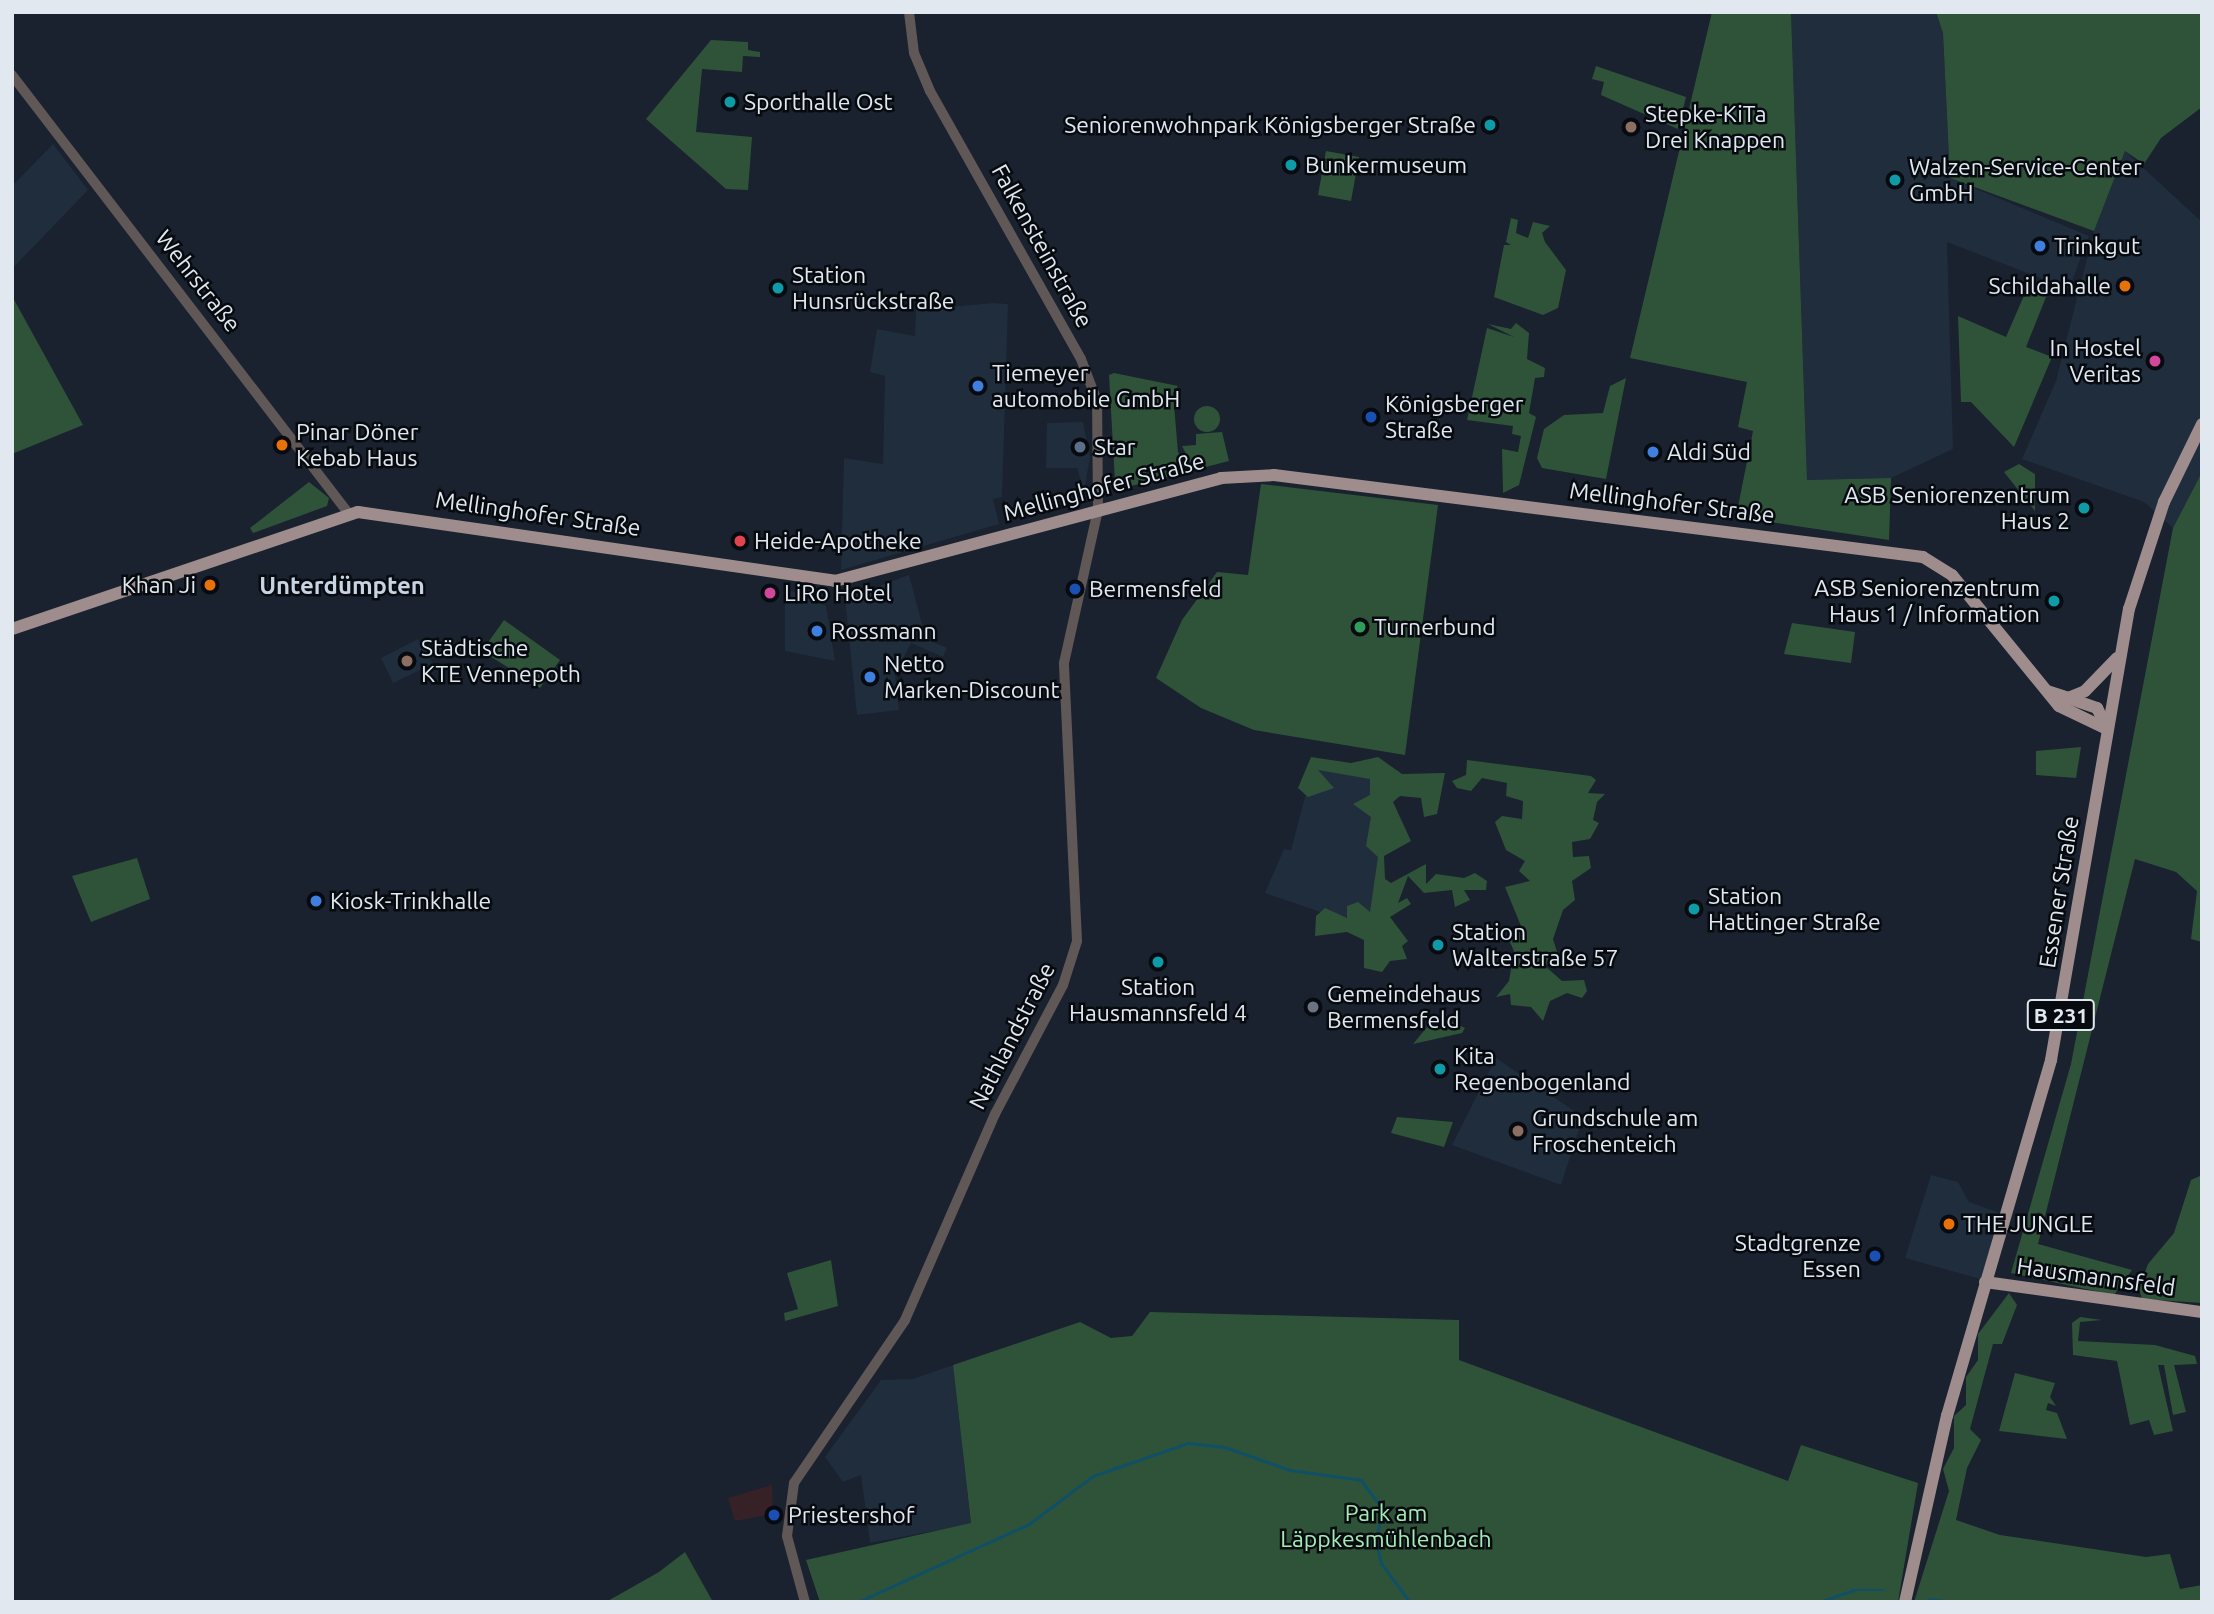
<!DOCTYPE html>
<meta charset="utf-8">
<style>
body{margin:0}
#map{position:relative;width:2214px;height:1614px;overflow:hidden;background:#19222e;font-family:Ubuntu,sans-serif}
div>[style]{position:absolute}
.built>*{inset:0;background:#1f2d3d}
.industrial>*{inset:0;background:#362226}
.green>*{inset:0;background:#2f5339}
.round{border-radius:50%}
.stream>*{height:2.5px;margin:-1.25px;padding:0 1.25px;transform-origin:1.25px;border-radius:1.25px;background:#105066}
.minor>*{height:10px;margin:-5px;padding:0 5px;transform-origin:5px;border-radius:5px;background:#605757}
.major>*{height:12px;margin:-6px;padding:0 6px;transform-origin:6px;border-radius:6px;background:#9f8d8d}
.dots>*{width:19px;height:19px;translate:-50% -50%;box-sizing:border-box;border:4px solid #070b10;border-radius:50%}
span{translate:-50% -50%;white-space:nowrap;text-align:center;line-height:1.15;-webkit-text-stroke:5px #070b10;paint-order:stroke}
.shield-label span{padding:2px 5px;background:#070b10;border:2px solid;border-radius:5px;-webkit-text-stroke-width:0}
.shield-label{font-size:21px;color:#e1e8f0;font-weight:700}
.poi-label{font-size:23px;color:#e1e8f0}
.left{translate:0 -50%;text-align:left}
.right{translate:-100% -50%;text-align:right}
.street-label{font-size:23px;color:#e1e8f0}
.park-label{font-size:23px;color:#a4ebb6}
.neighbourhood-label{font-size:24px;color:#c7d3e3;font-weight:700}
.frame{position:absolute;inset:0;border:14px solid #e1e8f0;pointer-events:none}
</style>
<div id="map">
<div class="built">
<div style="clip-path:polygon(1791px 12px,1936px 12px,1943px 33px,1950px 178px,2089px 236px,2069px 289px,1947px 242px,1953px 449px,1891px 478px,1807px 480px)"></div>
<div style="clip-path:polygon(53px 144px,88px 190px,12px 269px,12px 186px)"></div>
<div style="clip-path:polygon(2125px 151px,2202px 222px,2202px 472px,2173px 528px,2144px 502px,2022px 459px,2056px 381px,2094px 231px)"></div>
<div style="clip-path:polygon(993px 303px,1008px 304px,1002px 497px,993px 499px,999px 524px,841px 570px,844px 458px,883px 464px,885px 376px,870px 372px,877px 329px,915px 336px,916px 310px)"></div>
<div style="clip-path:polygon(1083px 422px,1090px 457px,1084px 491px,1077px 468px,1046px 468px,1047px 423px)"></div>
<div style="clip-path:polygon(909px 575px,926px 639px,947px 648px,943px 657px,911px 643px,895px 674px,899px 710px,857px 715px,845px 598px)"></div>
<div style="clip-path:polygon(785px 588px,826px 606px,835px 661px,785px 651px)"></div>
<div style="clip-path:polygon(418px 639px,433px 664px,393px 683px,381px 658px)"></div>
<div style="clip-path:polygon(1314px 763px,1390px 775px,1379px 932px,1265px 893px,1284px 849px,1291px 850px)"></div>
<div style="clip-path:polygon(1496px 1058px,1583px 1117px,1561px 1185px,1452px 1145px)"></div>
<div style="clip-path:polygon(1931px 1175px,1958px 1182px,1969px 1202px,2005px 1215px,1984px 1280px,1905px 1258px)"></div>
<div style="clip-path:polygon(953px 1365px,971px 1524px,870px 1543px,861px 1475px,843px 1482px,825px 1457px,881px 1380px,913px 1379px)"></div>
</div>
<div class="industrial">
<div style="clip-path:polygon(772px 1485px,773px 1514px,735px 1521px,728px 1498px)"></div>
</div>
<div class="green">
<div style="clip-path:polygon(1712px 12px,1791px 12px,1807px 480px,1891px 478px,1889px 540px,1736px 517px,1753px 431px,1738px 427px,1747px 382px,1630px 358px)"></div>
<div style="clip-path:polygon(1936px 12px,2202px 12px,2202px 107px,2161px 138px,2144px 164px,2125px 151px,2094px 231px,1950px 178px,1943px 33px)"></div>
<div style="clip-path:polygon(711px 40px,748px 42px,748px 50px,760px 52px,760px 57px,743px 56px,742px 72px,702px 69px,696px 132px,752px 137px,748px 190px,726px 189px,646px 119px)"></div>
<div style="clip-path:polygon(1596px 66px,1686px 97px,1678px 129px,1601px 95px,1604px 82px,1592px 79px)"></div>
<div style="clip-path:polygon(1326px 151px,1359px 157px,1351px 201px,1318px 195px)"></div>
<div style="clip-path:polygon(1511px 218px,1518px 220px,1516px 233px,1528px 238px,1533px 222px,1550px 226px,1542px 233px,1545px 242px,1566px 270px,1558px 308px,1543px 315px,1494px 297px,1504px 245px,1511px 245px,1506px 242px)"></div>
<div style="clip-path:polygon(2029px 284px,2048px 292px,2026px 347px,2052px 357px,2014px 447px,1971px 402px,1961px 402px,1958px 316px,2006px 337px)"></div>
<div style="clip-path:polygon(12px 296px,83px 425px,12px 454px)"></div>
<div style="clip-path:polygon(1516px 323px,1529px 333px,1527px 359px,1545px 368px,1544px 377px,1535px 378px,1529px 413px,1536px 417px,1519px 485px,1503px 493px,1502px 449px,1518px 452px,1521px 436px,1512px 434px,1513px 426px,1467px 420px,1487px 328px,1514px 337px,1488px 324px,1511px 329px)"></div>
<div style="clip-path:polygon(1114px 373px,1178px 386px,1173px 393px,1178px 452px,1191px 471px,1131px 486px,1115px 482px,1109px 375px)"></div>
<div style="clip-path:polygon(1626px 378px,1606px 479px,1542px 468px,1537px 458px,1544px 429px,1564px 415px,1603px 413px,1610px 386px)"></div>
<div class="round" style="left:1194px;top:406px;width:26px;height:26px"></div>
<div style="clip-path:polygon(1222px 432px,1229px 461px,1194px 470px,1182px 446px,1196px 445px,1196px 434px)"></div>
<div style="clip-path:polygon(2019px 464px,2035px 474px,2035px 511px,2004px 472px)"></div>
<div style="clip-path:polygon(2202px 472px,2202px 942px,2191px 939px,2197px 891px,2176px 872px,2135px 859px,2038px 1244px,2132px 1270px,2114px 1295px,2011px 1273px,2071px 1064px,2173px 528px)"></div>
<div style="clip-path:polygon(309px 482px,329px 498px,327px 506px,253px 533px,250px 528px)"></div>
<div style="clip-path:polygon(1261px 484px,1438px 505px,1405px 755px,1254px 730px,1201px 708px,1156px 678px,1182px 620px,1217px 572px,1248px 575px)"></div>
<div style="clip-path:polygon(504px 620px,560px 660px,540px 688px,482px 651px)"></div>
<div style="clip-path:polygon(1792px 623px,1855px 632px,1851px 663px,1784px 654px)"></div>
<div style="clip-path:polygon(2081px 747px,2076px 778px,2036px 775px,2036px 751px)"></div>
<div style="clip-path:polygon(1311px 757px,1351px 763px,1378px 757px,1402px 774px,1445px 773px,1437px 814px,1424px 817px,1421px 798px,1400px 796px,1393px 802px,1411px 841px,1384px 856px,1385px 879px,1391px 883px,1426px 864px,1426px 884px,1436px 874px,1464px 878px,1475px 873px,1487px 881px,1486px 890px,1464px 890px,1470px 900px,1455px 907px,1452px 890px,1424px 893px,1408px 876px,1398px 903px,1407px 898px,1411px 904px,1390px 917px,1408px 941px,1402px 946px,1407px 959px,1390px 961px,1382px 972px,1364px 968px,1364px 940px,1347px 932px,1315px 936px,1316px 916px,1325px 908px,1347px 918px,1347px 906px,1358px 902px,1370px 912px,1378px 857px,1366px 846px,1371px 817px,1353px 804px,1370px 795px,1370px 779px,1318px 770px,1334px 788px,1308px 797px,1298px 788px)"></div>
<div style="clip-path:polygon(1467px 760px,1591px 776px,1596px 780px,1588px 793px,1605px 794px,1597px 802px,1593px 820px,1599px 823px,1590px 839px,1572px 842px,1573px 857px,1589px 856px,1591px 868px,1572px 881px,1575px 900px,1563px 910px,1553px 939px,1558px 955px,1545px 966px,1562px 981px,1584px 980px,1587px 991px,1582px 998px,1567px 993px,1550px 1001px,1543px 1021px,1531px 1007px,1511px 1005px,1510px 994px,1496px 997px,1509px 981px,1514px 951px,1509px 940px,1521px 926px,1505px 887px,1530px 881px,1519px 871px,1525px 861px,1506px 850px,1495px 822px,1502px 816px,1522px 819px,1523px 801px,1506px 796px,1507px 783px,1482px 778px,1471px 791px,1457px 788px,1452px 781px,1466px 775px)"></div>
<div style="clip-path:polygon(137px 858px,150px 899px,91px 922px,72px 876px)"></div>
<div style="clip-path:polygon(1437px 1015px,1465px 1028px,1462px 1033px,1413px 1044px)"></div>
<div style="clip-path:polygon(1397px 1117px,1453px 1122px,1444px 1147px,1391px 1133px)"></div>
<div style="clip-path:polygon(2202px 1175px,2202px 1303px,2142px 1299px,2139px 1289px,2148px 1264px,2174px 1233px,2191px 1180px)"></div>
<div style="clip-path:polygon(831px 1260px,838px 1306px,785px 1321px,784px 1313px,798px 1309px,787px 1273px)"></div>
<div style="clip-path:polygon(2009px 1293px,2017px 1305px,2002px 1344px,1993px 1344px,1970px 1429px,1981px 1440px,1967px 1468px,1956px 1520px,2000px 1535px,2146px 1557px,2170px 1554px,2180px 1589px,2202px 1585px,2202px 1602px,1914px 1602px,1949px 1491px,1943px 1469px,1954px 1448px,1954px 1416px,1966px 1405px,1966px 1377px,1978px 1360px,1978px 1334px)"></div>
<div style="clip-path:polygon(1150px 1312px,1459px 1320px,1459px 1360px,1788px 1481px,1801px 1445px,1918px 1483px,1898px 1602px,820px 1602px,806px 1560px,971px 1523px,953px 1365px,1080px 1322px,1111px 1338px,1132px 1336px)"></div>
<div style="clip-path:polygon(2080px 1317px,2102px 1320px,2080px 1322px,2078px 1341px,2155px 1345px,2195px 1356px,2197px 1364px,2174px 1365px,2186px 1412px,2173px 1415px,2164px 1365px,2158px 1365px,2173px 1431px,2154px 1435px,2149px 1420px,2130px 1425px,2117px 1361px,2073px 1355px,2072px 1323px)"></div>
<div style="clip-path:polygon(2015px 1373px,2055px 1383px,2050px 1397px,2056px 1406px,2048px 1403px,2046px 1410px,2057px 1413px,2067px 1439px,1999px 1431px)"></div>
<div style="clip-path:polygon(685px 1552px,713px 1602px,606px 1602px,659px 1572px)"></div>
</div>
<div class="stream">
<div style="left:1929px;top:1599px;width:23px;rotate:7deg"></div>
<div style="left:858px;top:1602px;width:188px;rotate:-24.5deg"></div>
<div style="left:1029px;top:1524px;width:80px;rotate:-36.9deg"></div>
<div style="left:1093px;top:1476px;width:101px;rotate:-19.2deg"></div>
<div style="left:1188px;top:1443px;width:37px;rotate:6deg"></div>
<div style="left:1225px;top:1447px;width:69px;rotate:19.5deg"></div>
<div style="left:1290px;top:1470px;width:72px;rotate:8deg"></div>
<div style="left:1361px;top:1480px;width:36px;rotate:53deg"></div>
<div style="left:1383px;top:1509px;width:34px;rotate:102deg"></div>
<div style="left:1376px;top:1542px;width:23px;rotate:75deg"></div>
<div style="left:1382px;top:1564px;width:47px;rotate:53.6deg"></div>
<div style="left:1714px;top:1602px;width:1px"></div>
<div style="left:1819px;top:1602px;width:36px;rotate:-19deg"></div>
<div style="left:1853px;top:1590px;width:31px"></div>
</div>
<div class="minor">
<div style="left:12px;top:75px;width:553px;rotate:52.49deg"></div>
<div style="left:805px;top:1602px;width:68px;rotate:-105.3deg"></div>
<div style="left:787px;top:1536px;width:53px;rotate:-82.5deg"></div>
<div style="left:794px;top:1483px;width:197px;rotate:-55.7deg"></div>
<div style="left:905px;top:1320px;width:225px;rotate:-66.4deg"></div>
<div style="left:995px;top:1114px;width:146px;rotate:-62.2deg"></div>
<div style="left:1063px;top:985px;width:46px;rotate:-72.3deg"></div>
<div style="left:1077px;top:941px;width:278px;rotate:-92.7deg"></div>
<div style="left:1064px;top:663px;width:157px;rotate:-77.5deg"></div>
<div style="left:1098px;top:510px;width:109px;rotate:-90.5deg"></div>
<div style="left:1097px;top:401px;width:45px;rotate:-110.9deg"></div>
<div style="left:1081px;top:359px;width:308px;rotate:-119.4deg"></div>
<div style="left:930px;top:91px;width:41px;rotate:-112.8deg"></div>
<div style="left:914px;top:53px;width:41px;rotate:-97deg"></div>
</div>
<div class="major">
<div style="left:12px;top:629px;width:365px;rotate:-18.7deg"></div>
<div style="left:358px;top:512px;width:482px;rotate:8.2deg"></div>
<div style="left:835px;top:581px;width:400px;rotate:-14.9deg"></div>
<div style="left:1221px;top:478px;width:53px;rotate:-3.2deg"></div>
<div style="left:1274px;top:475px;width:654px;rotate:7.2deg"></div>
<div style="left:1923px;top:557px;width:34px;rotate:32deg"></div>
<div style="left:1952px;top:575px;width:169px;rotate:50.8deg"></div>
<div style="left:2059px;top:706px;width:51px;rotate:25.6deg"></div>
<div style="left:2047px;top:691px;width:22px;rotate:18deg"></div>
<div style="left:2068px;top:698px;width:18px;rotate:-22deg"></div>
<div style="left:2085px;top:691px;width:46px;rotate:-45.9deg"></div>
<div style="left:2068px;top:698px;width:31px;rotate:19deg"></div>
<div style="left:2097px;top:708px;width:18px;rotate:63deg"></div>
<div style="left:1985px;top:1282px;width:219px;rotate:7.9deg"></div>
<div style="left:1905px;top:1602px;width:191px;rotate:-77.3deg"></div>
<div style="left:1947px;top:1416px;width:371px;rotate:-73.7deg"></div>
<div style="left:2051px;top:1060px;width:458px;rotate:-80.2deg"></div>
<div style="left:2129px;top:609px;width:113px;rotate:-71.9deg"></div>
<div style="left:2164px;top:502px;width:87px;rotate:-64deg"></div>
</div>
<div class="dots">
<div style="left:730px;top:102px;background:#0f9aa8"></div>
<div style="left:1490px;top:125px;background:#0f9aa8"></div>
<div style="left:1631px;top:127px;background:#8d6e63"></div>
<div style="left:1291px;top:165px;background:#0f9aa8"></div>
<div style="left:1895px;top:180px;background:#0f9aa8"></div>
<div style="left:2040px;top:246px;background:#3f7fe0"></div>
<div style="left:2125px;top:286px;background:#e8710a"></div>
<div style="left:778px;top:288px;background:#0f9aa8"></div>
<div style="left:2155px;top:361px;background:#d1479c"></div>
<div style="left:978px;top:386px;background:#3f7fe0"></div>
<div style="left:1371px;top:417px;background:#1a4fb4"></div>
<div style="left:282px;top:445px;background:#e8710a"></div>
<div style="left:1080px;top:447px;background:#5c6f8a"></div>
<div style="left:1653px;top:452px;background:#3f7fe0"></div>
<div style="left:2084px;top:508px;background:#0f9aa8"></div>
<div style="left:740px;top:541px;background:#e0444e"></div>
<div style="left:210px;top:585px;background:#e8710a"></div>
<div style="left:1075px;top:589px;background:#1a4fb4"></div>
<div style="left:770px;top:593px;background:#d1479c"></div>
<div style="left:2054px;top:601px;background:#0f9aa8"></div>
<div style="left:1360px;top:627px;background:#2e9e5b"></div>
<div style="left:817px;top:631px;background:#3f7fe0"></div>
<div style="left:407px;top:661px;background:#8d6e63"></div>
<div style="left:870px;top:677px;background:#3f7fe0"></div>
<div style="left:316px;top:901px;background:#3f7fe0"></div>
<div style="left:1694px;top:909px;background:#0f9aa8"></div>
<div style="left:1438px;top:945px;background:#0f9aa8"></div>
<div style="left:1158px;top:962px;background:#0f9aa8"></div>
<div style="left:1313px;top:1007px;background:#6b7280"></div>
<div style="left:1440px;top:1069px;background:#0f9aa8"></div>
<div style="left:1518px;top:1131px;background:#8d6e63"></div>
<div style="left:1949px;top:1224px;background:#e8710a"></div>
<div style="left:1875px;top:1256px;background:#1a4fb4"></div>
<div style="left:774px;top:1515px;background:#1a4fb4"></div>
</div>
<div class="shield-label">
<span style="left:2061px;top:1015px">B 231</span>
</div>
<div class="poi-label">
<span class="left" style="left:744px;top:102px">Sporthalle Ost</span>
<span class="left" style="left:1645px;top:127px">Stepke-KiTa<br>Drei Knappen</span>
<span class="right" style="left:1476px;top:125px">Seniorenwohnpark Königsberger Straße</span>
<span class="left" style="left:1305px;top:165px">Bunkermuseum</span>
<span class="left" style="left:1909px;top:180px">Walzen-Service-Center<br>GmbH</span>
<span class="left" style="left:2054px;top:246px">Trinkgut</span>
<span class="left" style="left:792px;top:288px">Station<br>Hunsrückstraße</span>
<span class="right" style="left:2111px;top:286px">Schildahalle</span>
<span class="right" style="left:2141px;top:361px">In Hostel<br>Veritas</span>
<span class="left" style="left:992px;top:386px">Tiemeyer<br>automobile GmbH</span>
<span class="left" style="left:1385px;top:417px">Königsberger<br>Straße</span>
<span class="left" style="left:296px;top:445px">Pinar Döner<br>Kebab Haus</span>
<span class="left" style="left:1094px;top:447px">Star</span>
<span class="left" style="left:1667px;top:452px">Aldi Süd</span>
<span class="right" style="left:2070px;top:508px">ASB Seniorenzentrum<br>Haus 2</span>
<span class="left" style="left:754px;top:541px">Heide-Apotheke</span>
<span class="right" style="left:196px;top:585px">Khan Ji</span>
<span class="right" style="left:2040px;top:601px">ASB Seniorenzentrum<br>Haus 1 / Information</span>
<span class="left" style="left:1089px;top:589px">Bermensfeld</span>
<span class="left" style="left:784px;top:593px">LiRo Hotel</span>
<span class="left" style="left:1374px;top:627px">Turnerbund</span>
<span class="left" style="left:831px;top:631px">Rossmann</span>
<span class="left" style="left:421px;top:661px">Städtische<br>KTE Vennepoth</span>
<span class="left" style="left:884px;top:677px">Netto<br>Marken-Discount</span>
<span class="left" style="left:1708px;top:909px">Station<br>Hattinger Straße</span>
<span class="left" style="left:330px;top:901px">Kiosk-Trinkhalle</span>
<span class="left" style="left:1452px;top:945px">Station<br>Walterstraße 57</span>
<span style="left:1158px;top:1000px">Station<br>Hausmannsfeld 4</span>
<span class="left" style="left:1327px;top:1007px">Gemeindehaus<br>Bermensfeld</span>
<span class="left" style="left:1454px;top:1069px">Kita<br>Regenbogenland</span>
<span class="left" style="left:1532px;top:1131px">Grundschule am<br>Froschenteich</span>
<span class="left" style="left:1963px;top:1224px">THE JUNGLE</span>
<span class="right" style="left:1861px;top:1256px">Stadtgrenze<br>Essen</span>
<span class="left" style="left:788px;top:1515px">Priestershof</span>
</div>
<div class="street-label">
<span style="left:1042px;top:246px;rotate:61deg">Falkensteinstraße</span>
<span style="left:198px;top:281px;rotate:52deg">Wehrstraße</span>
<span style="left:1104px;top:487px;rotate:-15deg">Mellinghofer Straße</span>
<span style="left:1672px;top:503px;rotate:7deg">Mellinghofer Straße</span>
<span style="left:538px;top:514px;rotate:8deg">Mellinghofer Straße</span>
<span style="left:2059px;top:892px;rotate:-81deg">Essener Straße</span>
<span style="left:1012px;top:1036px;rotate:-63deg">Nathlandstraße</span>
<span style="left:2096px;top:1277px;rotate:8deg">Hausmannsfeld</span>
</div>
<div class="park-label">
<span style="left:1386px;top:1526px">Park am<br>Läppkesmühlenbach</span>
</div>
<div class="neighbourhood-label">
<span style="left:342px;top:586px">Unterdümpten</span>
</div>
<div class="frame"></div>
</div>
